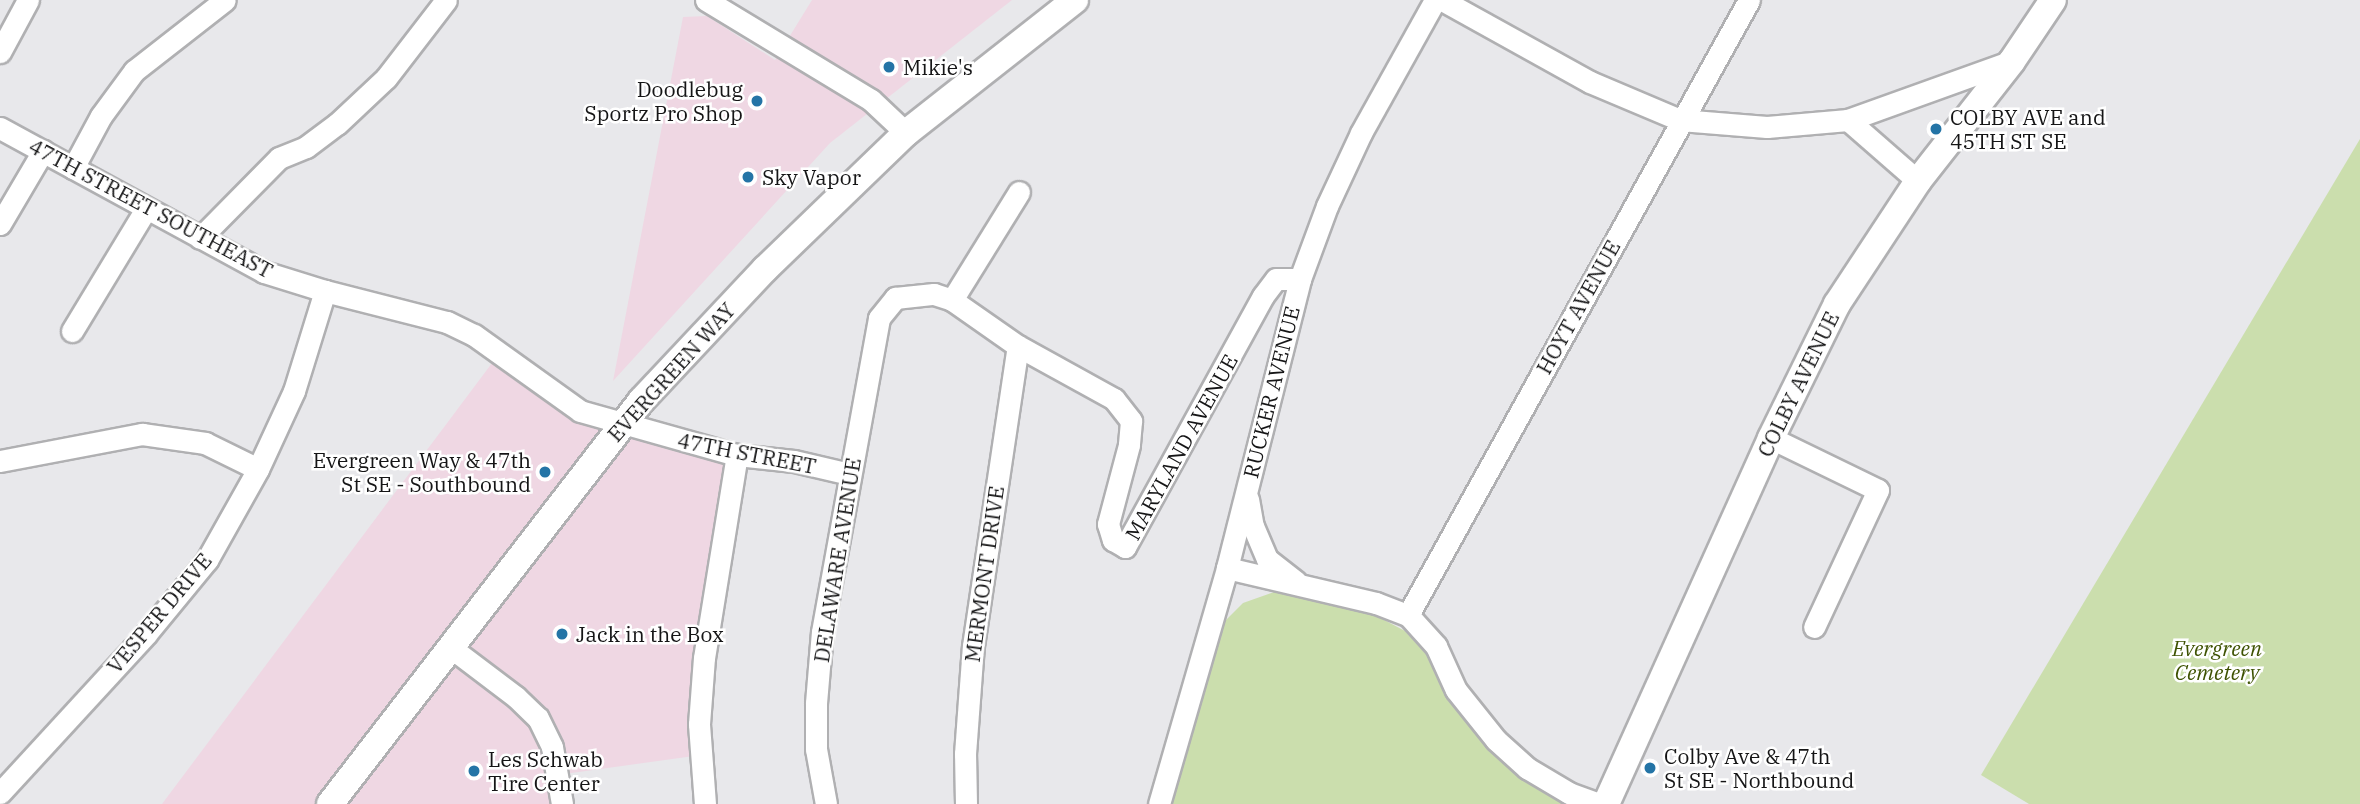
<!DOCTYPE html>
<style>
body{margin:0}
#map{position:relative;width:2360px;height:804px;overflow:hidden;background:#e8e8eb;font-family:"IBM Plex Serif",serif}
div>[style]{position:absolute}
.commercial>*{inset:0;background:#efd7e3}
.green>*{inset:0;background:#cbdead}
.roads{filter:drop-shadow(2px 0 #b0b0b2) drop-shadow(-2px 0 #b0b0b2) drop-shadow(0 2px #b0b0b2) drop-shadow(0 -2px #b0b0b2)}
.minor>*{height:21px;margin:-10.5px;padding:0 10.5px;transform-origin:10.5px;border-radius:10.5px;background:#fff}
.major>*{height:26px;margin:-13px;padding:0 13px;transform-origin:13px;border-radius:13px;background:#fff}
.dots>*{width:19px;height:19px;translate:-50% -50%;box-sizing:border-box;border:4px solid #fff;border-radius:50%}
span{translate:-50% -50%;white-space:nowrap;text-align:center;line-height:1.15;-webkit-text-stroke:5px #fff;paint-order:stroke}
.poi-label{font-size:21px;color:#151516}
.left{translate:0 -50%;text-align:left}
.right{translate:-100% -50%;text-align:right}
.street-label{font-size:21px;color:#151516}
.park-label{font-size:21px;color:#3e5202;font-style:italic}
</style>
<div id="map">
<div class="commercial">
<div style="clip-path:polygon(812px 0,1012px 0,830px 143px,613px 381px,683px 17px,707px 16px,775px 60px)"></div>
<div style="clip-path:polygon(501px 351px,580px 412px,737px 455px,701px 755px,557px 775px,566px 804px,162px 804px)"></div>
</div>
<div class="green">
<div style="clip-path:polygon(2360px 139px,2360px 804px,2029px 804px,1981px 775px)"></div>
<div style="clip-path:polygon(1274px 592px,1307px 595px,1371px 613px,1405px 631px,1426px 654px,1474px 731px,1497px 755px,1567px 804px,1172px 804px,1191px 719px,1220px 626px,1243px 603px)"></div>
</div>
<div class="roads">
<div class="minor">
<div style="left:706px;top:0;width:193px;rotate:31.2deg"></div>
<div style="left:871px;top:100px;width:48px;rotate:43.3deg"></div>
<div style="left:1442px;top:0;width:169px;rotate:29deg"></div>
<div style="left:1590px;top:82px;width:98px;rotate:22.9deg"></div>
<div style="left:1680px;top:120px;width:87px;rotate:4.6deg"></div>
<div style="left:1767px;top:127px;width:81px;rotate:-4.9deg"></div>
<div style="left:1848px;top:120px;width:174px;rotate:-19.8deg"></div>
<div style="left:0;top:52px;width:59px;rotate:-61.7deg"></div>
<div style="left:1848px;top:120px;width:93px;rotate:41.1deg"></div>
<div style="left:0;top:128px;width:301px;rotate:28.6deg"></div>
<div style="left:264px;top:272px;width:64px;rotate:17.3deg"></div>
<div style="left:325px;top:291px;width:126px;rotate:14.3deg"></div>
<div style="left:447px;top:322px;width:30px;rotate:26deg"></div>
<div style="left:474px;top:335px;width:130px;rotate:35.6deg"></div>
<div style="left:580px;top:411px;width:163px;rotate:15.7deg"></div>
<div style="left:737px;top:455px;width:57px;rotate:6deg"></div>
<div style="left:794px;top:461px;width:57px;rotate:13.1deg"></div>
<div style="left:73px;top:168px;width:59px;rotate:-61.7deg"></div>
<div style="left:101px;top:116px;width:56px;rotate:-53.7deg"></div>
<div style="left:134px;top:71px;width:115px;rotate:-38deg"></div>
<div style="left:0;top:224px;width:85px;rotate:-59.5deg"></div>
<div style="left:200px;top:238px;width:112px;rotate:-45.4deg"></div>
<div style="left:279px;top:158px;width:29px;rotate:-22deg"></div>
<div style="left:306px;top:147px;width:39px;rotate:-37deg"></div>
<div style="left:337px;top:124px;width:67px;rotate:-43.2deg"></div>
<div style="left:386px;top:78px;width:98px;rotate:-52.4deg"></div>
<div style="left:952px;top:300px;width:127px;rotate:-58.2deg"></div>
<div style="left:72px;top:331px;width:143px;rotate:-58.8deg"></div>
<div style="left:1771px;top:438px;width:119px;rotate:25.9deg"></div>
<div style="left:1878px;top:490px;width:151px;rotate:115deg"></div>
<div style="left:0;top:461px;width:145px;rotate:-10.8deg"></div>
<div style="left:142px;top:434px;width:64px;rotate:8.1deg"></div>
<div style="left:205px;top:443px;width:59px;rotate:26.1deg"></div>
<div style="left:1248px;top:499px;width:27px;rotate:80deg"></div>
<div style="left:1253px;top:526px;width:36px;rotate:67deg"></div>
<div style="left:1267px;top:559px;width:37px;rotate:38deg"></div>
<div style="left:1227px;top:568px;width:153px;rotate:13.2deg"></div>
<div style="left:1376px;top:603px;width:34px;rotate:21deg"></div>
<div style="left:1408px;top:615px;width:42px;rotate:47.9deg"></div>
<div style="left:1436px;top:646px;width:48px;rotate:65.6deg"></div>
<div style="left:1456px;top:690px;width:64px;rotate:51.3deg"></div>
<div style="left:1496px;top:740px;width:42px;rotate:42.1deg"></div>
<div style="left:1527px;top:768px;width:49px;rotate:30.8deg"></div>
<div style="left:1569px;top:793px;width:33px;rotate:20deg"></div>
<div style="left:1408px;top:615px;width:703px;rotate:-60.99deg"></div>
<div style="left:450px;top:647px;width:83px;rotate:37.1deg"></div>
<div style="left:516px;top:697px;width:30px;rotate:44deg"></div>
<div style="left:538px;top:718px;width:32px;rotate:64deg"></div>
<div style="left:552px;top:747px;width:58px;rotate:80deg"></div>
<div style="left:0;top:793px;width:216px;rotate:-47.4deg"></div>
<div style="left:146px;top:634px;width:96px;rotate:-50.5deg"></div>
<div style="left:207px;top:560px;width:104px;rotate:-60.7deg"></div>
<div style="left:258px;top:469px;width:86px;rotate:-65.2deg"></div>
<div style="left:294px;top:391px;width:105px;rotate:-72.8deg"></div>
<div style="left:705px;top:804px;width:80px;rotate:-94.3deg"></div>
<div style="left:699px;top:724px;width:66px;rotate:-85.7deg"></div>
<div style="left:704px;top:658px;width:206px;rotate:-80.8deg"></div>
<div style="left:826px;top:804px;width:56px;rotate:-100.3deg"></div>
<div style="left:816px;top:749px;width:46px;rotate:-90deg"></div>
<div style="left:816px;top:703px;width:71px;rotate:-85.2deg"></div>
<div style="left:822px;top:632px;width:319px;rotate:-79.7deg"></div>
<div style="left:879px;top:318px;width:26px;rotate:-51deg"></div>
<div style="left:895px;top:298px;width:39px;rotate:-6deg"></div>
<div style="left:934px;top:294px;width:19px;rotate:18deg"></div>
<div style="left:952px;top:300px;width:80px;rotate:34.9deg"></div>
<div style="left:1018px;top:346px;width:110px;rotate:28.9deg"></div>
<div style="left:1114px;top:399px;width:28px;rotate:52deg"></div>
<div style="left:1131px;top:421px;width:24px;rotate:95deg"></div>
<div style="left:1129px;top:445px;width:82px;rotate:104.9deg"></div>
<div style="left:1108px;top:524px;width:17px;rotate:73deg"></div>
<div style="left:1113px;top:540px;width:14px;rotate:30deg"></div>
<div style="left:1125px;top:547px;width:286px;rotate:-61.2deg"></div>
<div style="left:1263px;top:296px;width:21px;rotate:-53deg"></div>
<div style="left:1276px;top:279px;width:24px"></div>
<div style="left:966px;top:804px;width:50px;rotate:-91.1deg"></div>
<div style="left:965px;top:754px;width:108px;rotate:-85.8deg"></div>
<div style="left:973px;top:646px;width:303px;rotate:-81.5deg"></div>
<div style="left:1159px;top:804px;width:246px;rotate:-73.9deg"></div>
<div style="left:1227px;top:568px;width:298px;rotate:-75.8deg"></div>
<div style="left:1300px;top:279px;width:78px;rotate:-69.7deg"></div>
<div style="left:1327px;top:206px;width:81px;rotate:-65deg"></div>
<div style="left:1361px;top:133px;width:152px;rotate:-60.9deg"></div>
</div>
<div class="major">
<div style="left:330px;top:804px;width:509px;rotate:-52.34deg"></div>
<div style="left:641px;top:401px;width:181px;rotate:-46.8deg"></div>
<div style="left:765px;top:269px;width:196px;rotate:-44deg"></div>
<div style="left:906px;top:133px;width:215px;rotate:-38.2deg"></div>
<div style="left:1606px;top:804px;width:401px;rotate:-65.7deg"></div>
<div style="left:1771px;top:438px;width:149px;rotate:-63.8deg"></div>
<div style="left:1837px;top:304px;width:147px;rotate:-56.6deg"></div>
<div style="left:1918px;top:181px;width:152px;rotate:-51.9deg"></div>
<div style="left:2012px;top:61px;width:73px;rotate:-56.1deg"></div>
</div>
</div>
<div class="dots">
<div style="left:889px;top:67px;background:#2474a6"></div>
<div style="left:757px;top:101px;background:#2474a6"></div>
<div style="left:1936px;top:129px;background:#2474a6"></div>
<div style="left:748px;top:177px;background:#2474a6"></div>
<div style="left:545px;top:472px;background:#2474a6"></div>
<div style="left:562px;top:634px;background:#2474a6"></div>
<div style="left:1650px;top:768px;background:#2474a6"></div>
<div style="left:474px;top:771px;background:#2474a6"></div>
</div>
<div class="poi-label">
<span class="left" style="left:903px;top:67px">Mikie's</span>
<span class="right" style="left:743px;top:101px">Doodlebug<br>Sportz Pro Shop</span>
<span class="left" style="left:1950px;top:129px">COLBY AVE and<br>45TH ST SE</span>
<span class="left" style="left:762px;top:177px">Sky Vapor</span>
<span class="right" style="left:531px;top:472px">Evergreen Way &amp; 47th<br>St SE - Southbound</span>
<span class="left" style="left:576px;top:634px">Jack in the Box</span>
<span class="left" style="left:1664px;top:768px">Colby Ave &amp; 47th<br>St SE - Northbound</span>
<span class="left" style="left:488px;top:771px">Les Schwab<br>Tire Center</span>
</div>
<div class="street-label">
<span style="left:151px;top:208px;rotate:28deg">47TH STREET SOUTHEAST</span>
<span style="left:1578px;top:307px;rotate:-61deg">HOYT AVENUE</span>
<span style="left:671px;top:372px;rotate:-48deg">EVERGREEN WAY</span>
<span style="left:1798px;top:384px;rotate:-64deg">COLBY AVENUE</span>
<span style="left:1271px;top:392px;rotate:-76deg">RUCKER AVENUE</span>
<span style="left:1181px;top:447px;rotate:-61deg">MARYLAND AVENUE</span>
<span style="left:747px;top:453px;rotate:11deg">47TH STREET</span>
<span style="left:837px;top:560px;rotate:-81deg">DELAWARE AVENUE</span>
<span style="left:984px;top:574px;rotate:-82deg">MERMONT DRIVE</span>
<span style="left:159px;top:613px;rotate:-50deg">VESPER DRIVE</span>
</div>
<div class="park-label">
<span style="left:2217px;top:660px">Evergreen<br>Cemetery</span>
</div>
</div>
